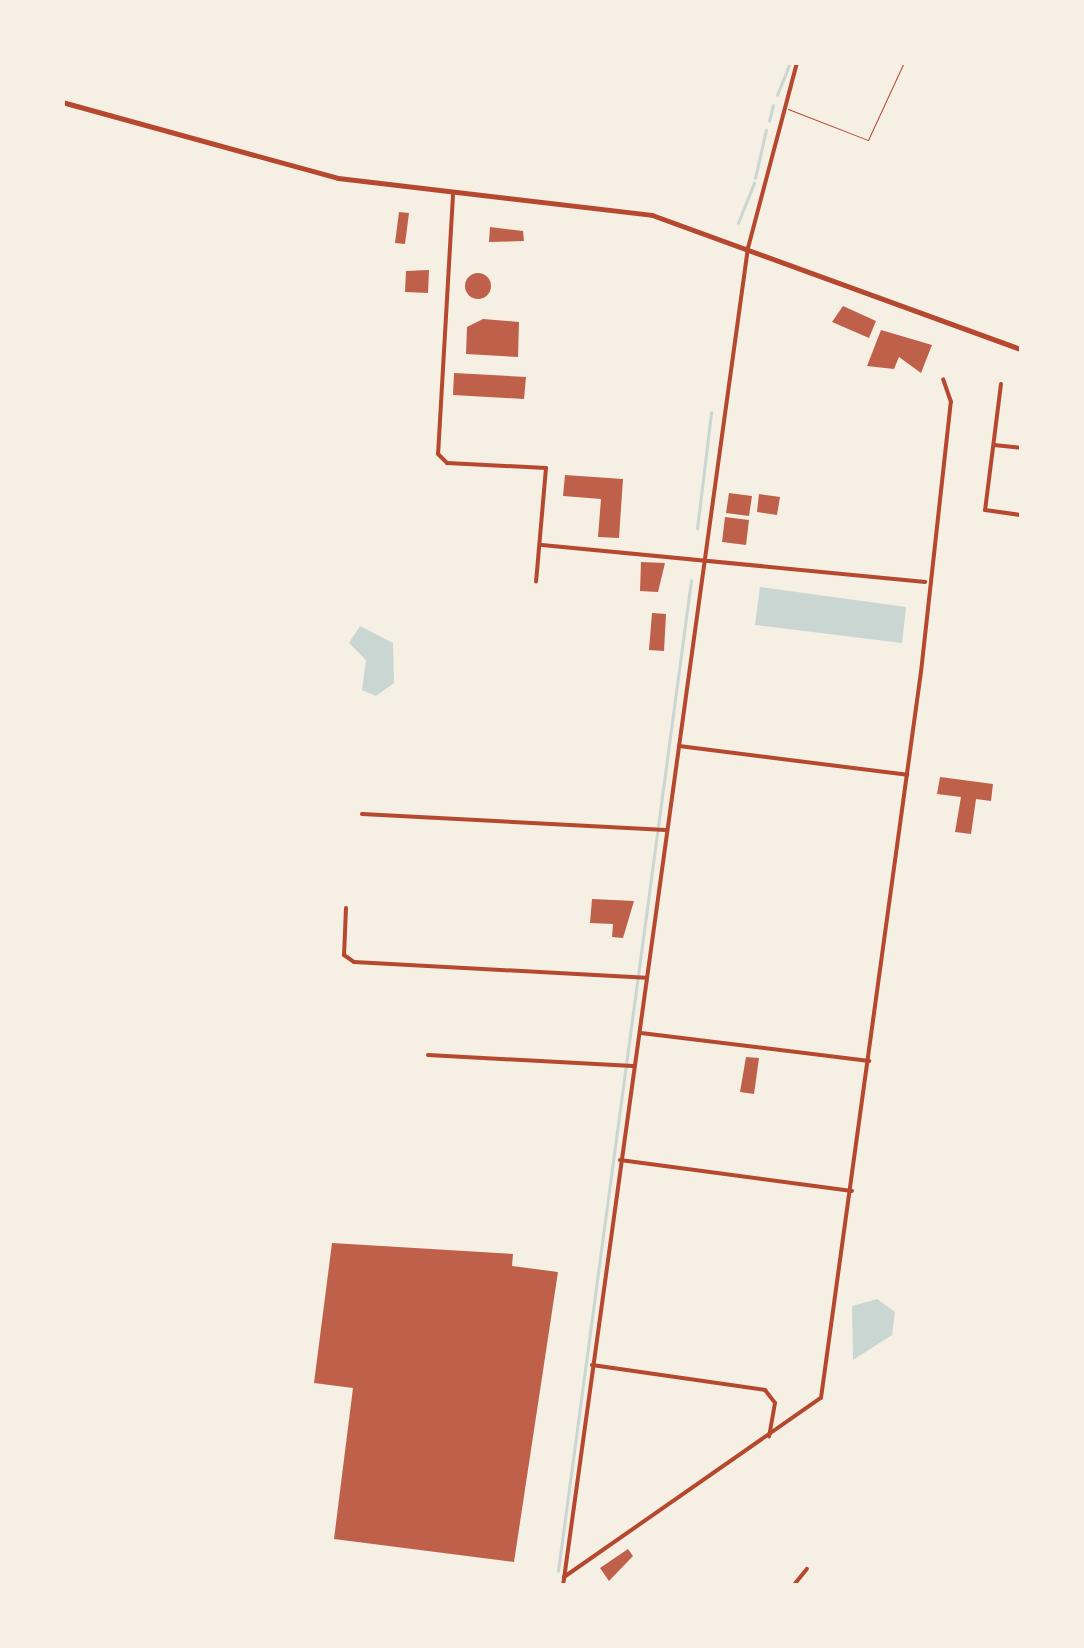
<!DOCTYPE html>
<style>
body{margin:0}
#map{position:relative;width:1084px;height:1648px;overflow:hidden;background:#f6efe4;font-family:Barlow,sans-serif}
div>[style]{position:absolute}
.water>*{inset:0;background:#c9d6d2}
.stream>*{height:2.5px;margin:-1.25px;padding:0 1.25px;transform-origin:1.25px;border-radius:1.25px;background:#c9d6d2}
.building>*{inset:0;background:#bf614a}
.round{border-radius:50%}
.service>*{height:1px;margin:-0.5px;padding:0 0.5px;transform-origin:0.5px;border-radius:0.5px;background:#b5482f}
.minor>*{height:4px;margin:-2px;padding:0 2px;transform-origin:2px;border-radius:2px;background:#b5482f}
.tertiary>*{height:4px;margin:-2px;padding:0 2px;transform-origin:2px;border-radius:2px;background:#b5482f}
.secondary>*{height:5px;margin:-2.5px;padding:0 2.5px;transform-origin:2.5px;border-radius:2.5px;background:#b5482f}
span{translate:-50% -50%;white-space:nowrap;text-align:center;line-height:1.15;-webkit-text-stroke:9px #f6efe4;paint-order:stroke}
.frame{position:absolute;inset:0;border:65px solid #f6efe4;pointer-events:none}
</style>
<div id="map">
<div class="water">
<div style="clip-path:polygon(760px 587px,906px 607px,902px 643px,755px 625px)"></div>
<div style="clip-path:polygon(360px 626px,393px 643px,394px 683px,376px 696px,362px 690px,366px 660px,349px 643px)"></div>
<div style="clip-path:polygon(877px 1299px,895px 1312px,892px 1335px,853px 1360px,852px 1306px)"></div>
</div>
<div class="stream">
<div style="left:777px;top:95px;width:35px;rotate:-68deg"></div>
<div style="left:769px;top:121px;width:16px;rotate:-76deg"></div>
<div style="left:755px;top:178px;width:49px;rotate:-77.1deg"></div>
<div style="left:738px;top:223px;width:43px;rotate:-68.2deg"></div>
<div style="left:697px;top:529px;width:117px;rotate:-83.1deg"></div>
<div style="left:558px;top:1571px;width:999px;rotate:-82.35deg"></div>
</div>
<div class="building">
<div style="clip-path:polygon(399px 212px,409px 213px,405px 244px,395px 243px)"></div>
<div style="clip-path:polygon(490px 227px,523px 231px,524px 241px,489px 242px)"></div>
<div style="clip-path:polygon(429px 270px,428px 293px,405px 292px,406px 271px)"></div>
<div class="round" style="left:465px;top:273px;width:26px;height:26px"></div>
<div style="clip-path:polygon(843px 306px,876px 321px,869px 338px,832px 322px)"></div>
<div style="clip-path:polygon(483px 319px,519px 322px,518px 357px,466px 354px,467px 327px)"></div>
<div style="clip-path:polygon(881px 330px,932px 345px,921px 373px,899px 357px,894px 369px,867px 366px)"></div>
<div style="clip-path:polygon(454px 373px,526px 377px,524px 399px,453px 395px)"></div>
<div style="clip-path:polygon(565px 475px,623px 479px,619px 538px,598px 537px,601px 499px,563px 496px)"></div>
<div style="clip-path:polygon(729px 493px,752px 496px,749px 516px,726px 513px)"></div>
<div style="clip-path:polygon(759px 494px,780px 497px,777px 515px,757px 512px)"></div>
<div style="clip-path:polygon(725px 517px,749px 520px,746px 545px,722px 542px)"></div>
<div style="clip-path:polygon(641px 562px,665px 563px,658px 592px,640px 591px)"></div>
<div style="clip-path:polygon(652px 613px,666px 614px,664px 651px,649px 650px)"></div>
<div style="clip-path:polygon(940px 777px,993px 784px,991px 801px,976px 799px,971px 834px,955px 832px,961px 797px,937px 794px)"></div>
<div style="clip-path:polygon(592px 899px,634px 901px,623px 938px,612px 937px,613px 924px,590px 923px)"></div>
<div style="clip-path:polygon(746px 1057px,759px 1058px,754px 1094px,740px 1092px)"></div>
<div style="clip-path:polygon(332px 1243px,513px 1254px,512px 1266px,558px 1272px,514px 1562px,334px 1539px,353px 1388px,314px 1383px)"></div>
<div style="clip-path:polygon(628px 1549px,633px 1556px,609px 1581px,600px 1568px)"></div>
</div>
<div class="service">
<div style="left:788px;top:109px;width:86px;rotate:21.2deg"></div>
<div style="left:868px;top:140px;width:86px;rotate:-65.2deg"></div>
</div>
<div class="minor">
<div style="left:453px;top:195px;width:259px;rotate:93.3deg"></div>
<div style="left:438px;top:454px;width:13px;rotate:45deg"></div>
<div style="left:447px;top:463px;width:99px;rotate:2.9deg"></div>
<div style="left:546px;top:468px;width:114px;rotate:95deg"></div>
<div style="left:748px;top:248px;width:192px;rotate:-75.2deg"></div>
<div style="left:1001px;top:384px;width:127px;rotate:97.2deg"></div>
<div style="left:985px;top:510px;width:37px;rotate:8deg"></div>
<div style="left:994px;top:445px;width:28px;rotate:6deg"></div>
<div style="left:542px;top:545px;width:385px;rotate:5.5deg"></div>
<div style="left:679px;top:746px;width:230px;rotate:7.2deg"></div>
<div style="left:362px;top:814px;width:304px;rotate:3deg"></div>
<div style="left:346px;top:908px;width:47px;rotate:92.4deg"></div>
<div style="left:344px;top:955px;width:12px;rotate:35deg"></div>
<div style="left:354px;top:962px;width:292px;rotate:3.1deg"></div>
<div style="left:641px;top:1033px;width:230px;rotate:7deg"></div>
<div style="left:428px;top:1055px;width:205px;rotate:3.1deg"></div>
<div style="left:620px;top:1160px;width:234px;rotate:7.6deg"></div>
<div style="left:592px;top:1365px;width:175px;rotate:8.2deg"></div>
<div style="left:765px;top:1390px;width:16px;rotate:52deg"></div>
<div style="left:775px;top:1403px;width:34px;rotate:100deg"></div>
<div style="left:564px;top:1577px;width:313px;rotate:-34.9deg"></div>
<div style="left:821px;top:1398px;width:733px;rotate:-82.16deg"></div>
<div style="left:921px;top:672px;width:272px;rotate:-83.7deg"></div>
<div style="left:951px;top:402px;width:24px;rotate:-109deg"></div>
<div style="left:793px;top:1586px;width:22px;rotate:-51deg"></div>
</div>
<div class="tertiary">
<div style="left:563px;top:1586px;width:1351px;rotate:-82.13deg"></div>
</div>
<div class="secondary">
<div style="left:62px;top:102px;width:286px;rotate:15.4deg"></div>
<div style="left:338px;top:178px;width:316px;rotate:6.7deg"></div>
<div style="left:652px;top:215px;width:394px;rotate:20deg"></div>
</div>
<div class="frame"></div>
</div>
